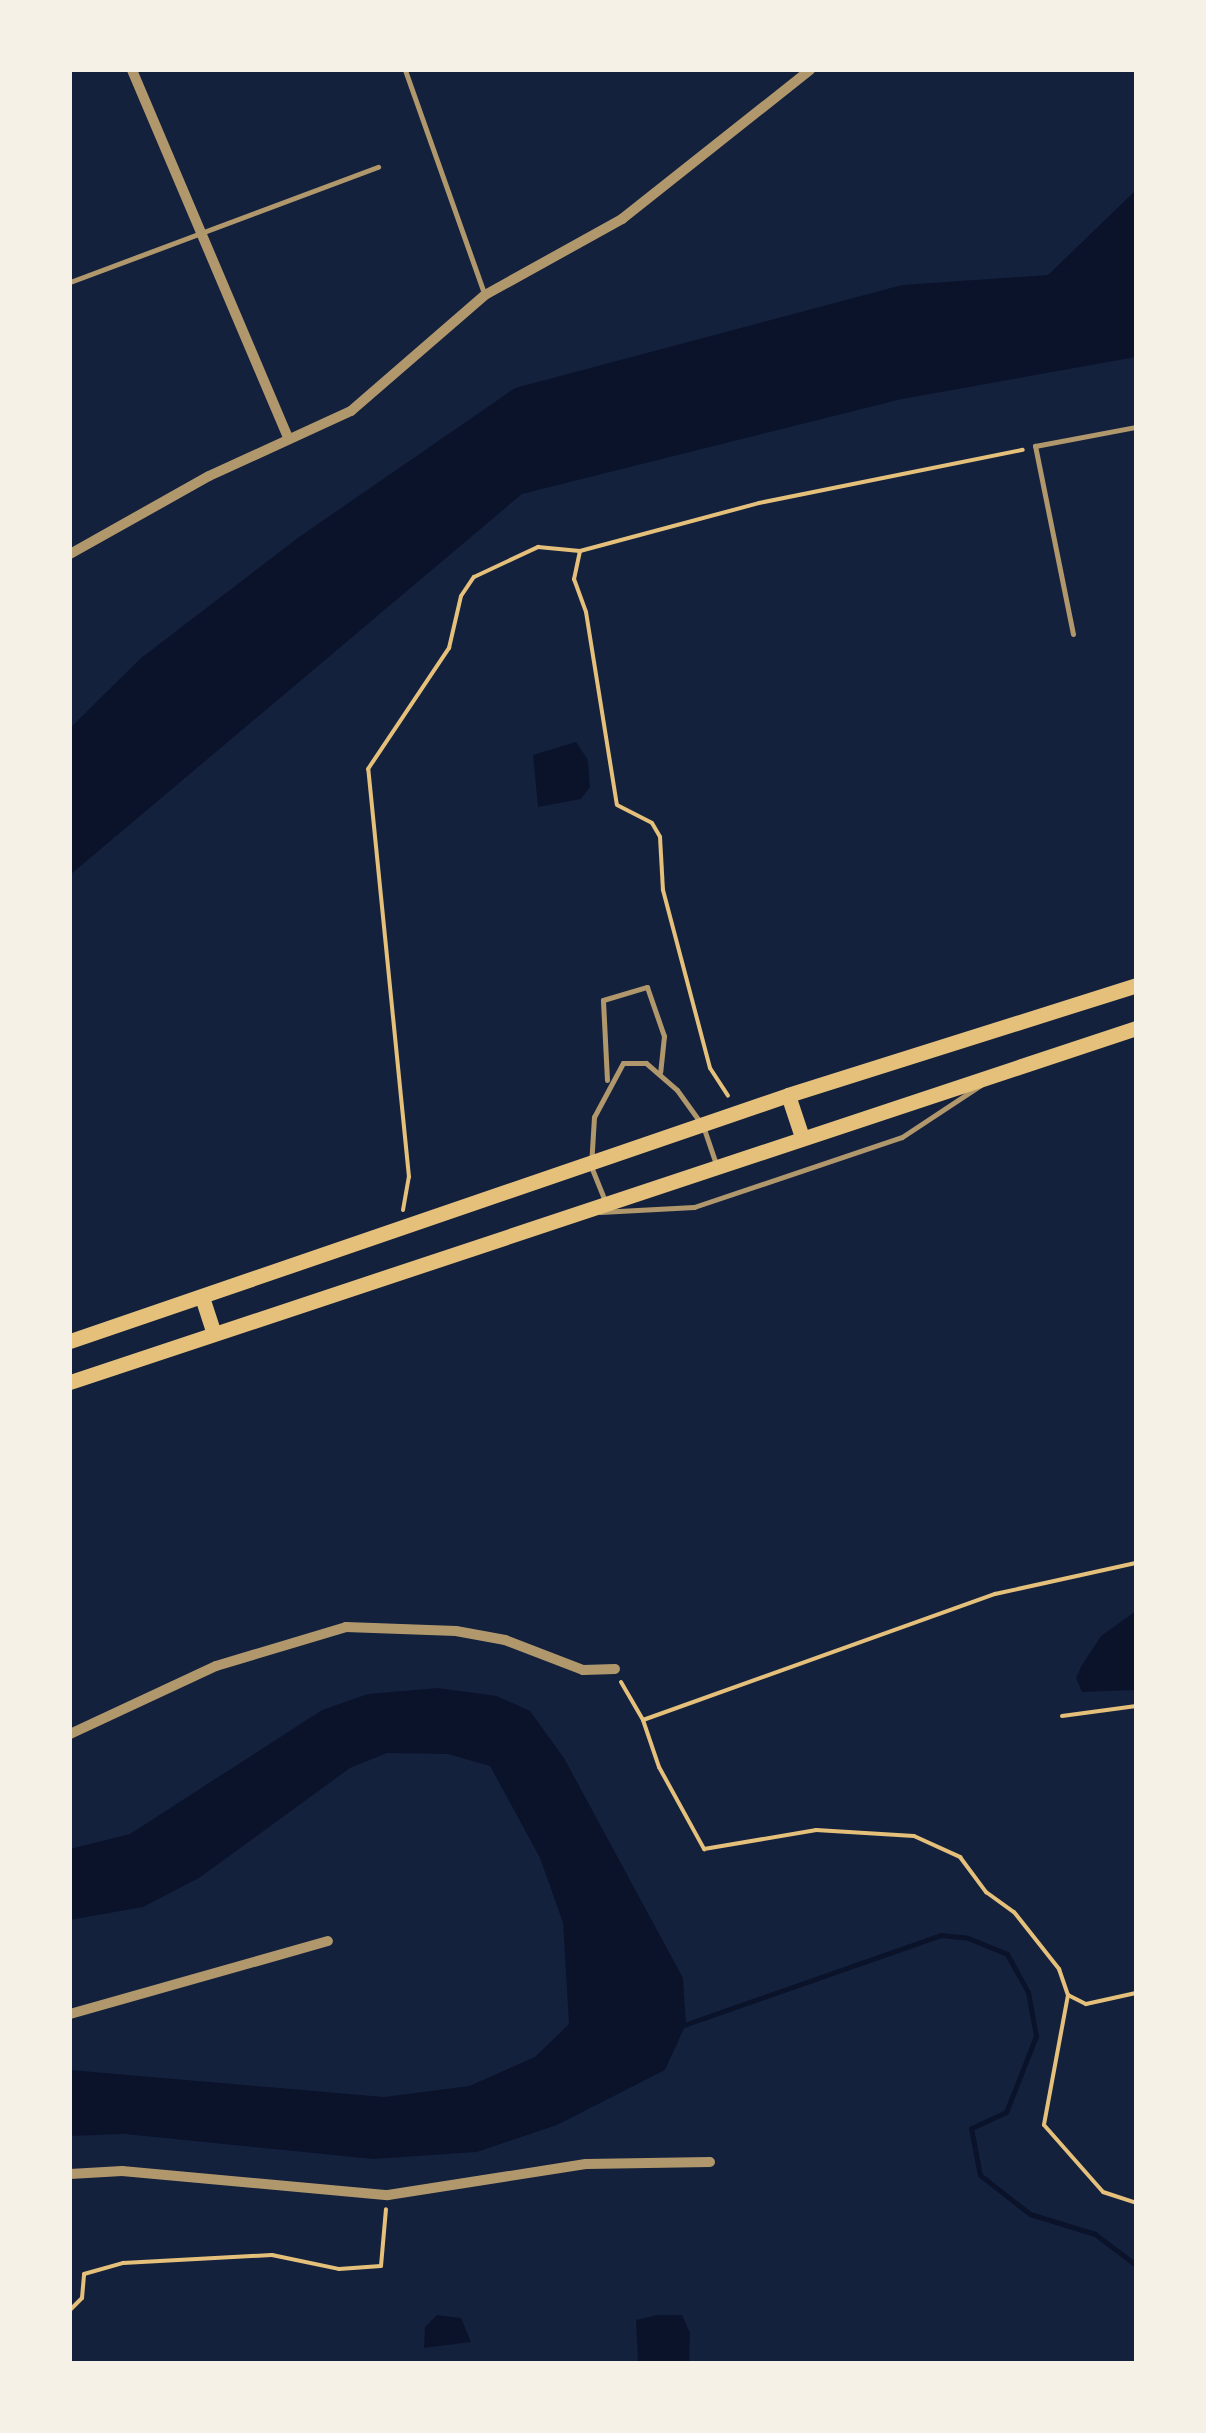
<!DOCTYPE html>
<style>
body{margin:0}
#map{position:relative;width:1206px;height:2433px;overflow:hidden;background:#14213d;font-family:Jost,sans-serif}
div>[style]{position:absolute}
.water>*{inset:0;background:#0b132b}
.stream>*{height:5px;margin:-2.5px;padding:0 2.5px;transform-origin:2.5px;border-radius:2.5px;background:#0b132b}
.path>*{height:4px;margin:-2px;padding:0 2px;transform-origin:2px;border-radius:2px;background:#e5c07b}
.service>*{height:5px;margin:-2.5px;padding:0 2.5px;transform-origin:2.5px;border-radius:2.5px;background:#b1986c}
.minor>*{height:10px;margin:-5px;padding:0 5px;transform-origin:5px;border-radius:5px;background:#b1986c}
.primary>*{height:15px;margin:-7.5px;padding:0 7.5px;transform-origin:7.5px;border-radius:7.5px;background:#e5c07b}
span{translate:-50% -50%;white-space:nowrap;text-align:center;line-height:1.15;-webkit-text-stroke:10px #f6f1e7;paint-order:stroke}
.frame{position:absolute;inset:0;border:72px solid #f6f1e7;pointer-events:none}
</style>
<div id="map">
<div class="water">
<div style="clip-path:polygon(1136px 190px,1136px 357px,902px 399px,522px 494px,70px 875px,70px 728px,141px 658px,299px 537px,515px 388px,902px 285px,1048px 275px)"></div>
<div style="clip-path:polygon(576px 742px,588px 760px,590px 787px,581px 799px,538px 807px,533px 755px)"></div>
<div style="clip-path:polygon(1136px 1611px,1136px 1690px,1082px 1692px,1076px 1678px,1082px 1665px,1101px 1636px)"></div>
<div style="clip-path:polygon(438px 1688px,497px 1696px,530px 1711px,564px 1758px,683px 1978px,686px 2024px,665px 2070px,557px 2125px,477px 2152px,373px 2159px,125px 2134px,70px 2136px,70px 2070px,384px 2097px,469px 2086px,535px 2057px,569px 2024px,563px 1923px,540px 1858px,490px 1766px,448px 1754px,387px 1753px,350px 1768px,199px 1878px,143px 1907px,70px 1920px,70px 1849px,130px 1834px,322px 1710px,368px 1694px)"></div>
<div style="clip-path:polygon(437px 2315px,461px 2318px,471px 2342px,424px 2348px,425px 2327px)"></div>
<div style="clip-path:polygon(657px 2315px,682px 2315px,690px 2333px,689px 2363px,638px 2363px,636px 2320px)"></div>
</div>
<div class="stream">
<div style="left:684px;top:2025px;width:272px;rotate:-19.3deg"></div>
<div style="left:941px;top:1935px;width:27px;rotate:6deg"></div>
<div style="left:968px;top:1938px;width:42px;rotate:22.3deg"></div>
<div style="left:1007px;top:1954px;width:43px;rotate:61.1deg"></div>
<div style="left:1028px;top:1992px;width:45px;rotate:79.7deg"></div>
<div style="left:1036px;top:2036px;width:82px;rotate:111.5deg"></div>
<div style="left:1006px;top:2112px;width:38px;rotate:155deg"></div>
<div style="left:971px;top:2128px;width:48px;rotate:79.2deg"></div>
<div style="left:980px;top:2175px;width:63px;rotate:38deg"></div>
<div style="left:1030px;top:2214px;width:68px;rotate:17.1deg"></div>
<div style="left:1095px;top:2234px;width:51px;rotate:37.1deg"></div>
</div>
<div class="path">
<div style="left:580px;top:551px;width:29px;rotate:102deg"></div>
<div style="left:574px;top:579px;width:35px;rotate:70deg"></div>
<div style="left:586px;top:612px;width:195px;rotate:80.9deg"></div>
<div style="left:617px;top:805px;width:39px;rotate:27deg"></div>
<div style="left:652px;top:823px;width:16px;rotate:60deg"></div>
<div style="left:660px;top:837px;width:53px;rotate:86.8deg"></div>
<div style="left:663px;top:890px;width:184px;rotate:75.2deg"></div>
<div style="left:710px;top:1068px;width:33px;rotate:57deg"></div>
<div style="left:403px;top:1210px;width:34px;rotate:-80deg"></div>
<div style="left:409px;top:1177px;width:410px;rotate:-95.7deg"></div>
<div style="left:368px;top:769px;width:146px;rotate:-56.2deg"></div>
<div style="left:449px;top:648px;width:53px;rotate:-77deg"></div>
<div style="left:461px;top:596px;width:23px;rotate:-56deg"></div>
<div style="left:474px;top:577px;width:71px;rotate:-25.1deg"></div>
<div style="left:538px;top:547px;width:42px;rotate:5.4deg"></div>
<div style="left:580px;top:551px;width:185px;rotate:-15deg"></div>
<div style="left:759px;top:503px;width:269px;rotate:-11.4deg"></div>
<div style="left:621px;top:1682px;width:44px;rotate:59.9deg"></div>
<div style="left:643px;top:1720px;width:374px;rotate:-19.7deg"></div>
<div style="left:995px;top:1594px;width:144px;rotate:-12.4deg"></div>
<div style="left:1062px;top:1716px;width:75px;rotate:-7.7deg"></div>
<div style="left:643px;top:1720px;width:50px;rotate:71.2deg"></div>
<div style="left:659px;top:1767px;width:94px;rotate:61.2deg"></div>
<div style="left:704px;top:1849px;width:114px;rotate:-9.6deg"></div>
<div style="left:816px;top:1830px;width:98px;rotate:3.5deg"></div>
<div style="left:914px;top:1836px;width:51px;rotate:24.5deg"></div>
<div style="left:960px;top:1857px;width:44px;rotate:53.4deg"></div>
<div style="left:986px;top:1892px;width:34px;rotate:36deg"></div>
<div style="left:1014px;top:1912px;width:73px;rotate:51.7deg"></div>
<div style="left:1059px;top:1969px;width:28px;rotate:71deg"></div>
<div style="left:1068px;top:1995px;width:20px;rotate:27deg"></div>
<div style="left:1086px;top:2004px;width:51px;rotate:-12.4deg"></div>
<div style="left:1068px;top:1995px;width:132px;rotate:100.5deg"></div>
<div style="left:1044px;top:2125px;width:89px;rotate:48.6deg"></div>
<div style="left:1103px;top:2192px;width:35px;rotate:18deg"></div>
<div style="left:70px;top:2310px;width:17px;rotate:-45deg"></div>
<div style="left:82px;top:2298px;width:24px;rotate:-85deg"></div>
<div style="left:84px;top:2274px;width:41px;rotate:-15.8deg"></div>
<div style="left:123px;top:2263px;width:149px;rotate:-3.1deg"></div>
<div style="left:272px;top:2255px;width:68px;rotate:11.8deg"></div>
<div style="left:339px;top:2269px;width:42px;rotate:-4.1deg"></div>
<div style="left:381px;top:2266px;width:57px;rotate:-85deg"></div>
</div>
<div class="service">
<div style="left:405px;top:70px;width:237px;rotate:70.5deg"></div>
<div style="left:70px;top:282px;width:329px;rotate:-20.5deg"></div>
<div style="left:1073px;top:634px;width:192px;rotate:-101.4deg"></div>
<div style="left:1035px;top:446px;width:103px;rotate:-10.7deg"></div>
<div style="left:607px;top:1080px;width:80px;rotate:-92.9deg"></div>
<div style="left:603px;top:1000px;width:46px;rotate:-16.5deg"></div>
<div style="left:647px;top:987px;width:52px;rotate:70.9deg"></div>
<div style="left:664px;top:1036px;width:36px;rotate:96deg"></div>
<div style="left:605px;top:1201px;width:38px;rotate:-112deg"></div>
<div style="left:591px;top:1166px;width:49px;rotate:-86.5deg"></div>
<div style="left:594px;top:1117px;width:61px;rotate:-61.8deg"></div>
<div style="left:623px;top:1063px;width:23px"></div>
<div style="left:646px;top:1063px;width:41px;rotate:41.1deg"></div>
<div style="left:677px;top:1090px;width:44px;rotate:54.2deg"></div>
<div style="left:703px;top:1126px;width:40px;rotate:71.1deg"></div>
<div style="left:600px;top:1212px;width:94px;rotate:-3deg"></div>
<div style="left:694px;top:1207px;width:219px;rotate:-18.6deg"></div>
<div style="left:902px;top:1137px;width:95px;rotate:-33.4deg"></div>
</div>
<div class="minor">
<div style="left:132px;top:70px;width:401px;rotate:67deg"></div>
<div style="left:70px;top:554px;width:159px;rotate:-29.3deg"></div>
<div style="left:209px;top:476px;width:156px;rotate:-24.6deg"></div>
<div style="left:351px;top:411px;width:177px;rotate:-40.9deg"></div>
<div style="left:485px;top:295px;width:157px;rotate:-29deg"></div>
<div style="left:622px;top:219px;width:240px;rotate:-38.4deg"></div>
<div style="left:70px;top:1734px;width:161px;rotate:-25deg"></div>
<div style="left:216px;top:1666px;width:136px;rotate:-16.7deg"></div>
<div style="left:346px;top:1627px;width:110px;rotate:2.1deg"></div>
<div style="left:456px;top:1631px;width:50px;rotate:10.4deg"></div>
<div style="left:505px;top:1640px;width:84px;rotate:21deg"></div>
<div style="left:583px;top:1670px;width:32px;rotate:-2deg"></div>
<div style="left:70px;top:2014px;width:268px;rotate:-15.8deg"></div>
<div style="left:70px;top:2174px;width:52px;rotate:-3.3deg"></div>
<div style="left:122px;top:2171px;width:267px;rotate:5.2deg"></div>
<div style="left:388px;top:2195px;width:200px;rotate:-8.9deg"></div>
<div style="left:586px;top:2164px;width:124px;rotate:-0.9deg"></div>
</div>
<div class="primary">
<div style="left:788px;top:1095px;width:44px;rotate:71.6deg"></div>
<div style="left:202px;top:1297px;width:38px;rotate:72deg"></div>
<div style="left:70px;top:1341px;width:759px;rotate:-18.91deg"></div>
<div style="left:788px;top:1095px;width:365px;rotate:-17.5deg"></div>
<div style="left:70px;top:1382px;width:1123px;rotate:-18.37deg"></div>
</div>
<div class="frame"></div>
</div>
